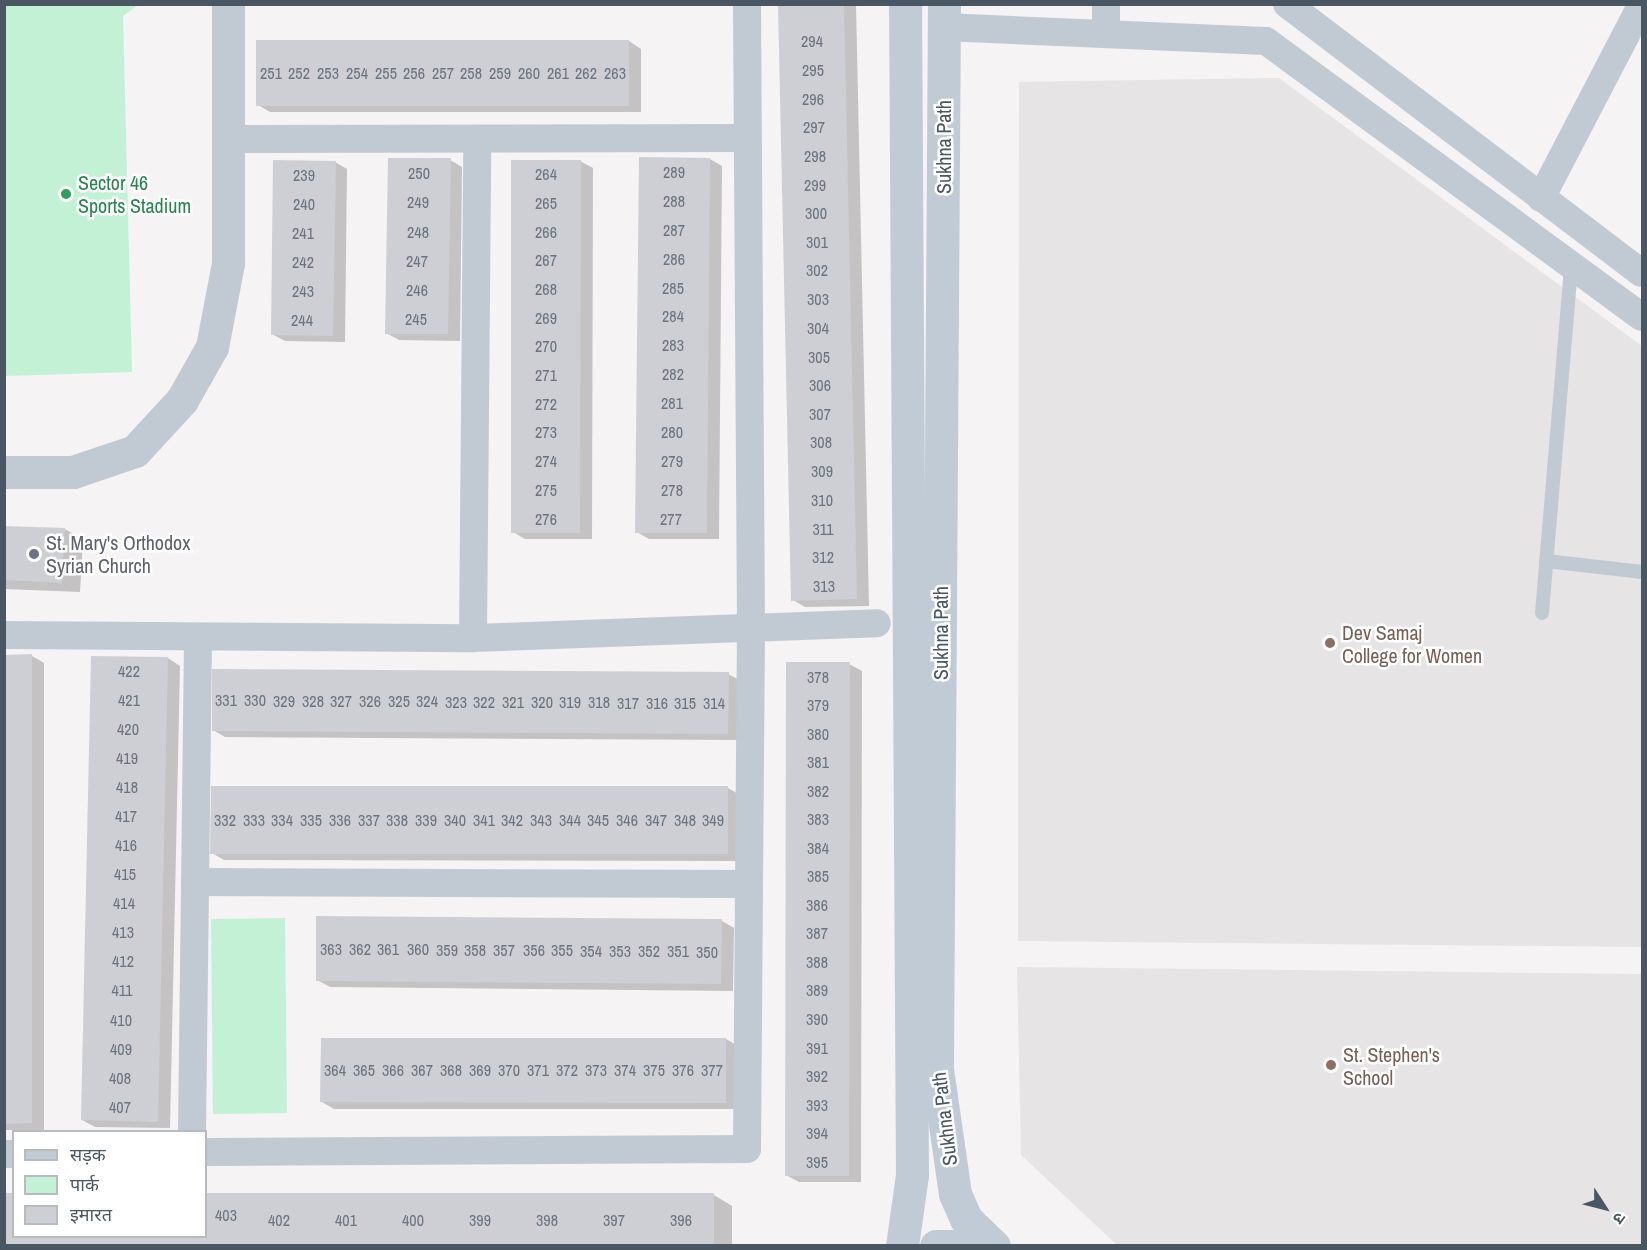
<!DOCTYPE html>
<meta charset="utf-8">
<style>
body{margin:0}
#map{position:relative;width:1647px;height:1250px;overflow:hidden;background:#f5f3f3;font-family:"Archivo Narrow","Noto Sans Devanagari",sans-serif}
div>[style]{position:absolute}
.education>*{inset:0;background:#e6e4e5}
.green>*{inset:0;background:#c3f1d5}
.shadow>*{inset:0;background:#0003}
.building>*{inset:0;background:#cdcfd5}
.service>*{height:14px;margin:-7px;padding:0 7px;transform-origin:7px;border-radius:7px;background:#c1cad2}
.minor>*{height:28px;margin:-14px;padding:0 14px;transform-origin:14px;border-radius:14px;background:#c1cad2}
.tertiary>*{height:33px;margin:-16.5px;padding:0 16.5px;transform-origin:16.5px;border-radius:16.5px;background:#c1cad2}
.secondary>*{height:33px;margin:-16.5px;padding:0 16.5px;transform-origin:16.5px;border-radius:16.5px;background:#c1cbd6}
.dots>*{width:16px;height:16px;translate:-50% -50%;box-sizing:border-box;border:3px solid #fff;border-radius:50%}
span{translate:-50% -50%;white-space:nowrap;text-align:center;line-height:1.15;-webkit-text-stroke:5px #fff;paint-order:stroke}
.number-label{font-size:16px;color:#6b747e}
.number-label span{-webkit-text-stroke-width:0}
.street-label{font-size:20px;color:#4a5661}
.leisure-label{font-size:20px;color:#27864d}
.left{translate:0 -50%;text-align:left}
.worship-label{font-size:20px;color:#5b616d}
.education-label{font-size:20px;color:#785e54}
.frame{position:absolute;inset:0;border:6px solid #4a5661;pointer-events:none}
.legend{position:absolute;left:12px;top:1130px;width:195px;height:108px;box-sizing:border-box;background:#fff;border:2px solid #b7bbc0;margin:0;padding:8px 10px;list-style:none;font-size:18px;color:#4a5661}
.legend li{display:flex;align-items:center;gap:12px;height:30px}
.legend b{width:30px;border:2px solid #b7bbc0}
.north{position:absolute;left:1575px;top:1178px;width:60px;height:60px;-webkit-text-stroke:4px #fff;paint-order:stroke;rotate:126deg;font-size:16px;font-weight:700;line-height:24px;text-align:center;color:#4a5661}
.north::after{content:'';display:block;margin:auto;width:21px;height:27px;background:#4a5661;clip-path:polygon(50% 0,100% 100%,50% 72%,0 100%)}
</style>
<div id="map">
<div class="education">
<div style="clip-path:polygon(1279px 78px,1642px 346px,1642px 947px,1018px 941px,1019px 82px)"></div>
<div style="clip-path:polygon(1017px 967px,1642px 974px,1642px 1245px,1117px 1245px,1021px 1155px)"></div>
</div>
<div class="green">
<div style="clip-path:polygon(4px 5px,138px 5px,123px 16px,132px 372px,5px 376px)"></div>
<div style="clip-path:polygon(285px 918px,287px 1113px,213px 1114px,211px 919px)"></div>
</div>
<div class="shadow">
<div style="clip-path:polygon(780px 4px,856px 4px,869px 606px,805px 607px,793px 600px)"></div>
<div style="clip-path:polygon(629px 41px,641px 49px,641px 112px,270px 112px,258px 105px)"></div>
<div style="clip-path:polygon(710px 159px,722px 166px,719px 539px,649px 539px,637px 532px)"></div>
<div style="clip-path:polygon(450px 160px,462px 167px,460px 341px,399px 340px,386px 333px)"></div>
<div style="clip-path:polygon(580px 161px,593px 168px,592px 539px,525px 539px,513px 532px)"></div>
<div style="clip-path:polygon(335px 162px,347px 169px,345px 342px,285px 341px,272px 334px)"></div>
<div style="clip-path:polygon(4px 528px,65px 529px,83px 540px,80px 592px,4px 589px)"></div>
<div style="clip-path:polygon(4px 656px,32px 656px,44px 663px,44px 1130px,4px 1130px)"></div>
<div style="clip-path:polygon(168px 658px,180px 666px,170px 1128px,95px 1127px,82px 1120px)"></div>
<div style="clip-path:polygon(849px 664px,862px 671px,861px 1182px,799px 1182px,786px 1175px)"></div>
<div style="clip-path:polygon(728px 674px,741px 681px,740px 740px,225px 737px,213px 730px)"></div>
<div style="clip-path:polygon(728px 788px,740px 795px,740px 861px,224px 860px,212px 853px)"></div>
<div style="clip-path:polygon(722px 921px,734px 928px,733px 991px,330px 987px,317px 980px)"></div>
<div style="clip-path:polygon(726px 1039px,738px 1046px,738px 1109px,334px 1109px,322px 1102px)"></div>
<div style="clip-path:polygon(4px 1195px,14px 1236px,206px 1236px,206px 1195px,714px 1195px,732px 1206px,732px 1246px,4px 1246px)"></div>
</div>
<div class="building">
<div style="clip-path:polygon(778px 4px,844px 4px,857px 599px,791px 601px)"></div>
<div style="clip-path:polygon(256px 40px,629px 40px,629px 106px,256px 106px)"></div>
<div style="clip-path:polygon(639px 157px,710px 158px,707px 533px,635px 533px)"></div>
<div style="clip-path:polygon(388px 158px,451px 158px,448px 334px,385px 334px)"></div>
<div style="clip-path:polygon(273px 160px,336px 161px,333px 336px,271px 335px)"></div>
<div style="clip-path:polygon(511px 160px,581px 160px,580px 533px,511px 533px)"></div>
<div style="clip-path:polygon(4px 526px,65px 528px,62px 583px,4px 580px)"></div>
<div style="clip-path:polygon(32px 654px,32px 1123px,4px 1124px,4px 655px)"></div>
<div style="clip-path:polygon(91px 656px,168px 657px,158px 1122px,81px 1120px)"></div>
<div style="clip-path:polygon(786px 662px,850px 662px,849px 1176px,785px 1176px)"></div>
<div style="clip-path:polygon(212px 669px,729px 672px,728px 734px,212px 731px)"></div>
<div style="clip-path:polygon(211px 786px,728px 786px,728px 854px,210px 854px)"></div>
<div style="clip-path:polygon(316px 916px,722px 919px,721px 984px,316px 981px)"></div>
<div style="clip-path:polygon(321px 1038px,726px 1038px,726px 1103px,320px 1102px)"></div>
<div style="clip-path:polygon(4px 1193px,14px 1193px,14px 1236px,206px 1236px,206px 1193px,714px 1193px,714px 1245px,4px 1245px)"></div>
</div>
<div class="service">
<div style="left:1546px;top:561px;width:97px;rotate:6.5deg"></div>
<div style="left:1542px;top:613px;width:348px;rotate:-85.2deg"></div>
</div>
<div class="minor">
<div style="left:1287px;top:4px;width:445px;rotate:37.2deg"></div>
<div style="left:944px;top:27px;width:322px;rotate:2.5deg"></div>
<div style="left:1266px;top:41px;width:466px;rotate:36.3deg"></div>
<div style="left:1106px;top:34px;width:30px;rotate:-90deg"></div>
<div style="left:228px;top:139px;width:519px;rotate:-0.11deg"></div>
<div style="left:1541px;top:198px;width:219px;rotate:-62.5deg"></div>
<div style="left:4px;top:635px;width:469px;rotate:0.4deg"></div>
<div style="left:473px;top:638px;width:404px;rotate:-2.1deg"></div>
<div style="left:473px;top:638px;width:499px;rotate:-89.5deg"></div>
<div style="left:195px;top:882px;width:552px;rotate:0.21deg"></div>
<div style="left:192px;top:1132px;width:495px;rotate:-89.3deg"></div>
<div style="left:206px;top:1152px;width:541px;rotate:-0.32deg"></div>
<div style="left:747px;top:1149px;width:523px;rotate:-89.56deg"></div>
<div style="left:751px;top:626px;width:622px;rotate:-90.37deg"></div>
<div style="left:4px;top:1154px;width:10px"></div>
</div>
<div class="tertiary">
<div style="left:4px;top:472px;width:69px"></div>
<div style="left:73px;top:472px;width:65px;rotate:-18.7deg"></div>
<div style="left:135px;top:451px;width:69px;rotate:-47.3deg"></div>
<div style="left:182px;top:400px;width:61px;rotate:-60.5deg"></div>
<div style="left:212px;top:347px;width:86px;rotate:-79.2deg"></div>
<div style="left:228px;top:263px;width:259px;rotate:-90deg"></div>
</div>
<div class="secondary">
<div style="left:944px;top:4px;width:1065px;rotate:90.38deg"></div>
<div style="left:937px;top:1069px;width:126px;rotate:81.8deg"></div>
<div style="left:955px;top:1194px;width:27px;rotate:66deg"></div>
<div style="left:966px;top:1219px;width:39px;rotate:44deg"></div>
<div style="left:902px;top:1246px;width:72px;rotate:-82deg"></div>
<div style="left:912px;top:1175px;width:1171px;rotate:-90.34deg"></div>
<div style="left:936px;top:1246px;width:43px"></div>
</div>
<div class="dots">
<div style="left:66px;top:194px;background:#2e9e5b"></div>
<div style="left:34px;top:554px;background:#6b7280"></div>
<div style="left:1330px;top:643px;background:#8d6e63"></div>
<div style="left:1331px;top:1065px;background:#8d6e63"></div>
</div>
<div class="number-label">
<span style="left:812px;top:41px">294</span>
<span style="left:813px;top:70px">295</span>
<span style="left:271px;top:73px">251</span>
<span style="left:299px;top:73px">252</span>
<span style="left:328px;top:73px">253</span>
<span style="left:357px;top:73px">254</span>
<span style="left:386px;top:73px">255</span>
<span style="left:414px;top:73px">256</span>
<span style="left:443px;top:73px">257</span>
<span style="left:471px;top:73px">258</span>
<span style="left:500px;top:73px">259</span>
<span style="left:529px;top:73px">260</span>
<span style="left:558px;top:73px">261</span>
<span style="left:586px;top:73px">262</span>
<span style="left:615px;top:73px">263</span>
<span style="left:813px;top:99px">296</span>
<span style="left:814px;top:127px">297</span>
<span style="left:815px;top:156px">298</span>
<span style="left:674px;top:172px">289</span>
<span style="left:419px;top:173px">250</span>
<span style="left:546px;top:174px">264</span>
<span style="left:304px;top:175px">239</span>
<span style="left:815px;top:185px">299</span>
<span style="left:674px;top:201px">288</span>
<span style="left:418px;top:202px">249</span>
<span style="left:546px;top:203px">265</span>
<span style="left:304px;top:204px">240</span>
<span style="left:816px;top:213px">300</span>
<span style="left:674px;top:230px">287</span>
<span style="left:418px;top:232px">248</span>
<span style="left:546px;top:232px">266</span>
<span style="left:303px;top:233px">241</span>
<span style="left:817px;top:242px">301</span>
<span style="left:674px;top:259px">286</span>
<span style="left:546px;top:260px">267</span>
<span style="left:417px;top:261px">247</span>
<span style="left:303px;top:262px">242</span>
<span style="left:817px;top:270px">302</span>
<span style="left:673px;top:288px">285</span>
<span style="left:546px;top:289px">268</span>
<span style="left:417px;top:290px">246</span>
<span style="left:303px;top:291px">243</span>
<span style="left:818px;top:299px">303</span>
<span style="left:673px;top:316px">284</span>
<span style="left:546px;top:318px">269</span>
<span style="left:416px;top:319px">245</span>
<span style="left:302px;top:320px">244</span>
<span style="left:818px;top:328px">304</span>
<span style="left:673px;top:345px">283</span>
<span style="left:546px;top:346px">270</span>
<span style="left:819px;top:357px">305</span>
<span style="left:673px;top:374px">282</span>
<span style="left:546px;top:375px">271</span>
<span style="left:820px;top:385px">306</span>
<span style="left:672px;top:403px">281</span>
<span style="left:546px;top:404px">272</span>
<span style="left:820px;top:414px">307</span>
<span style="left:546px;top:432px">273</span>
<span style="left:672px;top:432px">280</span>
<span style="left:821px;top:442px">308</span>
<span style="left:546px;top:461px">274</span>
<span style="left:672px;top:461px">279</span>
<span style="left:822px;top:471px">309</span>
<span style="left:546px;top:490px">275</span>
<span style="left:672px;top:490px">278</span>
<span style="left:822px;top:500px">310</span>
<span style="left:546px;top:519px">276</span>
<span style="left:671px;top:519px">277</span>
<span style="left:823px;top:529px">311</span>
<span style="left:823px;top:557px">312</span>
<span style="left:824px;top:586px">313</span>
<span style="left:129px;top:671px">422</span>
<span style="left:818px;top:677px">378</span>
<span style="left:129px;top:700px">421</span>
<span style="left:226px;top:700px">331</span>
<span style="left:255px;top:700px">330</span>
<span style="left:284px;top:701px">329</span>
<span style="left:313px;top:701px">328</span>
<span style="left:341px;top:701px">327</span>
<span style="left:370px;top:701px">326</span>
<span style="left:399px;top:701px">325</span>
<span style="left:427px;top:701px">324</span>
<span style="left:456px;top:702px">323</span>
<span style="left:484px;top:702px">322</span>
<span style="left:513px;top:702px">321</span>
<span style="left:542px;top:702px">320</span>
<span style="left:570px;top:702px">319</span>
<span style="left:599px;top:702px">318</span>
<span style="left:628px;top:703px">317</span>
<span style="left:657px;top:703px">316</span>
<span style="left:685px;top:703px">315</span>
<span style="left:714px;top:703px">314</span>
<span style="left:818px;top:705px">379</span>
<span style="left:128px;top:729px">420</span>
<span style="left:818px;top:734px">380</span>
<span style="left:127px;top:758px">419</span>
<span style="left:818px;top:762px">381</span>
<span style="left:127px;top:787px">418</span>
<span style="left:818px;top:791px">382</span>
<span style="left:126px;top:816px">417</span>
<span style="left:818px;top:819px">383</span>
<span style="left:225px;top:820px">332</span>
<span style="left:254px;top:820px">333</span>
<span style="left:282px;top:820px">334</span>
<span style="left:311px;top:820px">335</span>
<span style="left:340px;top:820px">336</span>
<span style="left:369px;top:820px">337</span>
<span style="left:397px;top:820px">338</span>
<span style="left:426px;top:820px">339</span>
<span style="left:455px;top:820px">340</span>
<span style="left:484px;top:820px">341</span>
<span style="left:512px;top:820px">342</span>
<span style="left:541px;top:820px">343</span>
<span style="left:570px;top:820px">344</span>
<span style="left:598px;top:820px">345</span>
<span style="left:627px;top:820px">346</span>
<span style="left:656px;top:820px">347</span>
<span style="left:685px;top:820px">348</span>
<span style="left:713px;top:820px">349</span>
<span style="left:126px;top:845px">416</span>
<span style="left:818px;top:848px">384</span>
<span style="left:125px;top:874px">415</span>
<span style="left:818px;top:876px">385</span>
<span style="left:124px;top:903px">414</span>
<span style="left:817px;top:905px">386</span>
<span style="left:123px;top:932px">413</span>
<span style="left:817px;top:933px">387</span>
<span style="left:331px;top:949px">363</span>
<span style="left:360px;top:949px">362</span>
<span style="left:388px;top:949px">361</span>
<span style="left:418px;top:949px">360</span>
<span style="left:447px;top:950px">359</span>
<span style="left:475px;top:950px">358</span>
<span style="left:504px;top:950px">357</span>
<span style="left:534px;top:950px">356</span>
<span style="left:562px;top:950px">355</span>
<span style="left:591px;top:951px">354</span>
<span style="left:620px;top:951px">353</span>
<span style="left:649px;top:951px">352</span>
<span style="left:678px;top:951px">351</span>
<span style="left:707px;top:952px">350</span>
<span style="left:123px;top:961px">412</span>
<span style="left:817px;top:962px">388</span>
<span style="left:122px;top:990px">411</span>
<span style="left:817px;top:990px">389</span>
<span style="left:817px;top:1019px">390</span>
<span style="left:121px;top:1020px">410</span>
<span style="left:817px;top:1048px">391</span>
<span style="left:121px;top:1049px">409</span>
<span style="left:335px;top:1070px">364</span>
<span style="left:364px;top:1070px">365</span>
<span style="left:393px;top:1070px">366</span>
<span style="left:422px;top:1070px">367</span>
<span style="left:451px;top:1070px">368</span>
<span style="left:480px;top:1070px">369</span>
<span style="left:509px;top:1070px">370</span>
<span style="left:538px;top:1070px">371</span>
<span style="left:567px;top:1070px">372</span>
<span style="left:596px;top:1070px">373</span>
<span style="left:625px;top:1070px">374</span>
<span style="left:654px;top:1070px">375</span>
<span style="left:683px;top:1070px">376</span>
<span style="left:712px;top:1070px">377</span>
<span style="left:817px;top:1076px">392</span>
<span style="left:120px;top:1078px">408</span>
<span style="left:817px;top:1105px">393</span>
<span style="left:120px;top:1107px">407</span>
<span style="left:817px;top:1133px">394</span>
<span style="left:817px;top:1162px">395</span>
<span style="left:226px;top:1215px">403</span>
<span style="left:279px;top:1220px">402</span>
<span style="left:346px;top:1220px">401</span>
<span style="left:413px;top:1220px">400</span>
<span style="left:480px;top:1220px">399</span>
<span style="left:547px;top:1220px">398</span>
<span style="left:614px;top:1220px">397</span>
<span style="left:681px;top:1220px">396</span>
</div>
<div class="street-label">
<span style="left:943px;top:147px;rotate:-90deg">Sukhna Path</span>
<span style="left:940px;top:633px;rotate:-90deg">Sukhna Path</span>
<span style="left:944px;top:1119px;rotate:-97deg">Sukhna Path</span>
</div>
<div class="leisure-label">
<span class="left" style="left:78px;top:194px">Sector 46<br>Sports Stadium</span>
</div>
<div class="worship-label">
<span class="left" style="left:46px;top:554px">St. Mary's Orthodox<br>Syrian Church</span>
</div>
<div class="education-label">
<span class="left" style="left:1342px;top:644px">Dev Samaj<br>College for Women</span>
<span class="left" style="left:1343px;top:1066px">St. Stephen's<br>School</span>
</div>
<div class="frame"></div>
<ul class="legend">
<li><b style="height:8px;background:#c1cbd6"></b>सड़क</li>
<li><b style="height:16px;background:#c3f1d5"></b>पार्क</li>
<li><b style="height:16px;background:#cdcfd5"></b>इमारत</li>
</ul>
<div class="north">उ</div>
</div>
